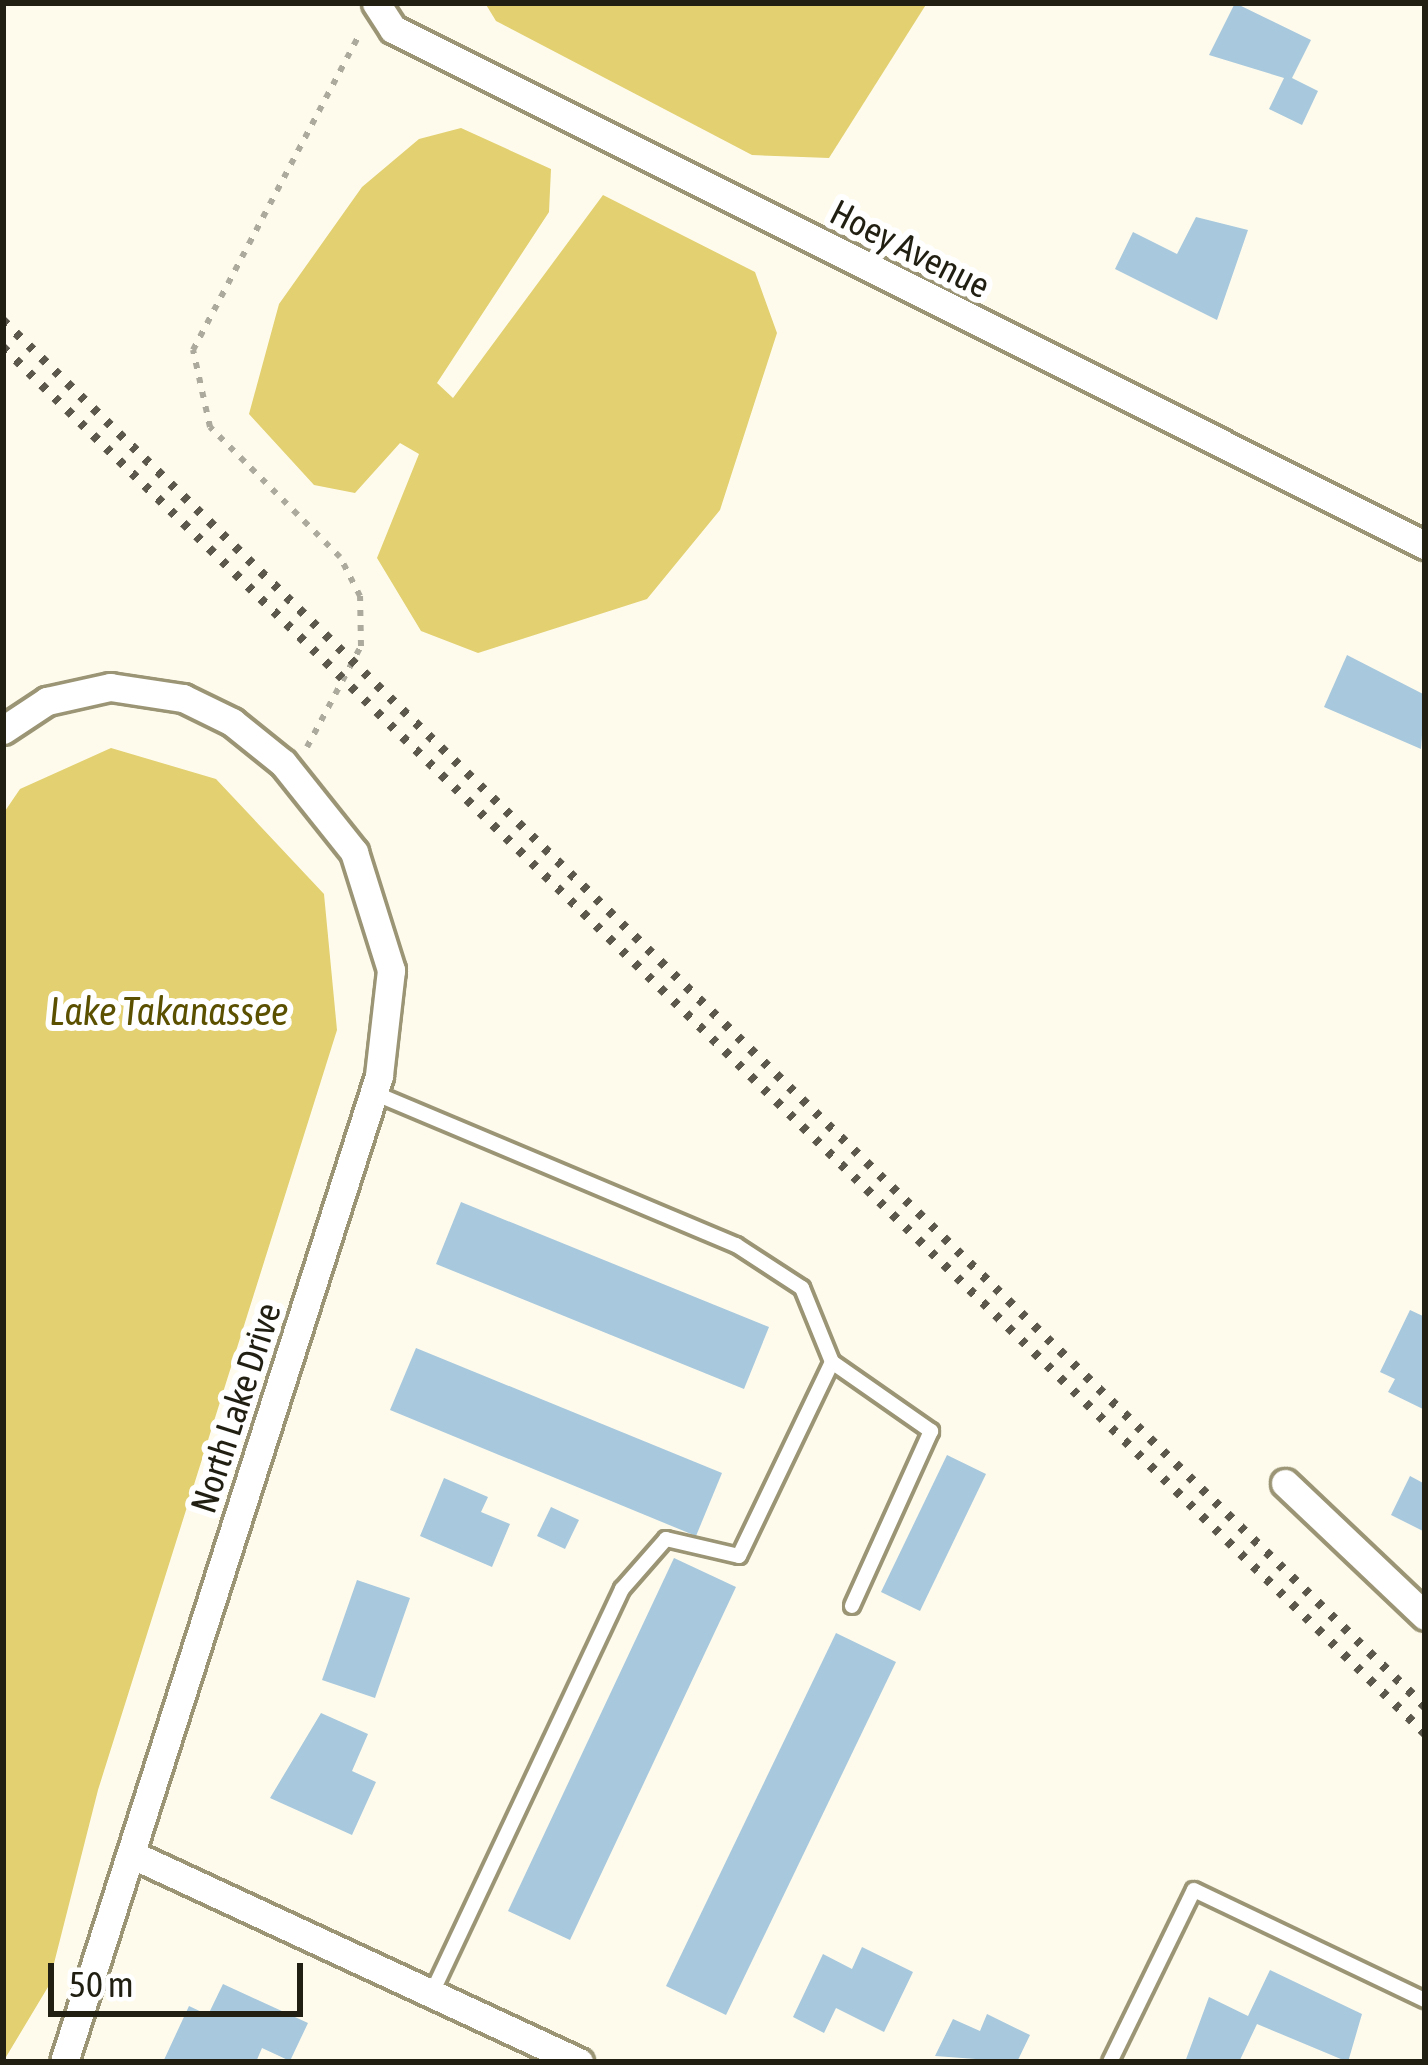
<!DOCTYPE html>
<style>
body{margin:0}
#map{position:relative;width:1428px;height:2065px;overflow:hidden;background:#fefbed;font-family:"Asap Condensed",sans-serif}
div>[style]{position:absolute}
.water>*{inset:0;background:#e2d071}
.building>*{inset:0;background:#a7c8dd}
.path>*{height:6px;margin-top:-3px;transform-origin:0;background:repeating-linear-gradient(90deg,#acaa9c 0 6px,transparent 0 15px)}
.roads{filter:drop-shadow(3px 0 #9b9575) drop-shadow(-3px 0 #9b9575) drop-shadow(0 3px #9b9575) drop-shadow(0 -3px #9b9575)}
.service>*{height:14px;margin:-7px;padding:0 7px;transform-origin:7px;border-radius:7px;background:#fff}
.minor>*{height:27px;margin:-13.5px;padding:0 13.5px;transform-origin:13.5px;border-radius:13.5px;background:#fff}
.rail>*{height:9px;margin-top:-4.5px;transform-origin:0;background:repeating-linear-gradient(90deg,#5c594c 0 6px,transparent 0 18px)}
span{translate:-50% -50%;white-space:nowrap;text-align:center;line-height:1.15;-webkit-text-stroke:12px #fff;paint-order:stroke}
.street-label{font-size:36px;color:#211f12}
.water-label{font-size:39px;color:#5b4f00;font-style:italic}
.frame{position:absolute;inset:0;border:6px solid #211f12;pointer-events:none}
.scale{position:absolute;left:48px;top:1963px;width:255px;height:54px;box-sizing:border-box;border:6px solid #211f12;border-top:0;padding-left:15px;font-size:36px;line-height:42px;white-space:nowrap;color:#211f12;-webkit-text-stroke:9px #fff;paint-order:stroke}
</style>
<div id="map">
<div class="water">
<div style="clip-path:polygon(485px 3px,927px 3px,829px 158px,752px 155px,496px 21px)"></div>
<div style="clip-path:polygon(461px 128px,551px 169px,549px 212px,437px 383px,453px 398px,603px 195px,755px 272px,777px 333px,720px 510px,647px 599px,478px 653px,421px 631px,377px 558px,419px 454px,400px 443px,355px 493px,314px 485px,249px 414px,279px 304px,362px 187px,419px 139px)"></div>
<div style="clip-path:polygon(111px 748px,216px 779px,324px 894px,337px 1030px,98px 1790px,48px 1987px,3px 2062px,3px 814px,20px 789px)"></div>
</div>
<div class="building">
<div style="clip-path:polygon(1235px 3px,1311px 40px,1292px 78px,1318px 91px,1302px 125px,1269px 109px,1284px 78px,1209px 55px)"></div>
<div style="clip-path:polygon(1196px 217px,1248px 230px,1217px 320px,1115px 269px,1133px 232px,1177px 254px)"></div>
<div style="clip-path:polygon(1347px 655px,1425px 695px,1421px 749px,1324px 707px)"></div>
<div style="clip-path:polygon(461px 1202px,769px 1327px,744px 1389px,436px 1264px)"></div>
<div style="clip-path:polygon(1410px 1310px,1425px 1317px,1425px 1410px,1388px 1392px,1395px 1379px,1380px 1372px)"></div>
<div style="clip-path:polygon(416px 1348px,722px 1473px,696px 1536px,390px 1410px)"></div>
<div style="clip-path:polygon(947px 1455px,986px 1474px,920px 1611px,881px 1592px)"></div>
<div style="clip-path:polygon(1410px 1476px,1425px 1484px,1425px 1532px,1391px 1515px)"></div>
<div style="clip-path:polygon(444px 1478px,488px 1497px,481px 1512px,510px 1524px,492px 1567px,420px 1536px)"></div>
<div style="clip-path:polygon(551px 1507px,579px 1520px,565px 1549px,537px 1536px)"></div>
<div style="clip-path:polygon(674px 1558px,736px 1587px,570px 1940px,508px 1911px)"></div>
<div style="clip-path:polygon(357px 1580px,410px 1598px,375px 1698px,322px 1680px)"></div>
<div style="clip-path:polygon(836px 1633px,896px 1662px,726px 2015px,666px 1986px)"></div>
<div style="clip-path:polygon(321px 1713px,368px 1734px,352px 1771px,376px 1782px,352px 1835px,270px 1798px)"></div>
<div style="clip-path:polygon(862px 1947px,913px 1972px,884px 2032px,836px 2008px,824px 2033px,793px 2017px,823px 1954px,852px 1969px)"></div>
<div style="clip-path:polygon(1270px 1970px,1362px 2014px,1348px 2062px,1257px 2024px,1239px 2062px,1185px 2062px,1209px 1997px,1248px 2016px)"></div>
<div style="clip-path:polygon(223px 1984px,308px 2023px,290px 2061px,262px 2048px,256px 2062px,163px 2062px,189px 2006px,208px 2015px)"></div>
<div style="clip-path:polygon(987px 2014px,1030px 2035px,1017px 2062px,935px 2056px,953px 2019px,980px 2031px)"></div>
</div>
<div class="path">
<div style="left:307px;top:747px;width:115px;rotate:-61.9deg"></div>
<div style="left:361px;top:646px;width:50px;rotate:-91.1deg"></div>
<div style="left:360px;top:596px;width:44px;rotate:-117.1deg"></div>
<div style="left:340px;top:557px;width:184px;rotate:-135deg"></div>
<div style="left:210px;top:427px;width:79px;rotate:-102.4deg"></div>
<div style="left:193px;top:350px;width:356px;rotate:-62.2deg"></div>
</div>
<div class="roads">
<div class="service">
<div style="left:374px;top:1093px;width:393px;rotate:22.8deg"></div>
<div style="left:736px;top:1245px;width:79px;rotate:33.1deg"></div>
<div style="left:802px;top:1288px;width:80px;rotate:67.9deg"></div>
<div style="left:832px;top:1362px;width:215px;rotate:115.6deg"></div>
<div style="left:739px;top:1556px;width:75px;rotate:-166.9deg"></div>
<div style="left:666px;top:1539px;width:67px;rotate:131.3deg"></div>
<div style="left:622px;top:1589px;width:446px;rotate:115.2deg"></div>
<div style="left:832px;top:1362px;width:121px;rotate:34.9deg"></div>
<div style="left:931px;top:1431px;width:192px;rotate:114.3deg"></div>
<div style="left:1110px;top:2062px;width:191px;rotate:-64deg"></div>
<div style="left:1194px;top:1890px;width:256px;rotate:25.5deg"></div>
</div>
<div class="minor">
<div style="left:376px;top:3px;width:31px;rotate:57deg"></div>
<div style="left:393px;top:29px;width:1154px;rotate:26.57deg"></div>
<div style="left:3px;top:730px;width:53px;rotate:-33.4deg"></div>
<div style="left:47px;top:701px;width:65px;rotate:-12.5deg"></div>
<div style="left:110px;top:687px;width:74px;rotate:8.6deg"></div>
<div style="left:183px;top:698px;width:55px;rotate:26.1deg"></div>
<div style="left:232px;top:722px;width:65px;rotate:38.8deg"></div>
<div style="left:283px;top:763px;width:114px;rotate:51.4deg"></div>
<div style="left:354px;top:852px;width:124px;rotate:72.6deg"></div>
<div style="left:391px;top:970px;width:107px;rotate:96.5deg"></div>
<div style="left:379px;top:1076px;width:1035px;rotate:107.72deg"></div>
<div style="left:1285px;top:1483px;width:193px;rotate:43.5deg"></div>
<div style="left:133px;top:1855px;width:492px;rotate:24.9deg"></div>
</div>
</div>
<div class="rail">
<div style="left:3px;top:320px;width:1986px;rotate:44.27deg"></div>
<div style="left:3px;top:347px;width:1986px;rotate:44.27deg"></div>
</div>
<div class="street-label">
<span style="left:910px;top:249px;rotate:27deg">Hoey Avenue</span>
<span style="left:236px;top:1408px;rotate:-72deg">North Lake Drive</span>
</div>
<div class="water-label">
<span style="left:169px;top:1011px">Lake Takanassee</span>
</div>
<div class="frame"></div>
<div class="scale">50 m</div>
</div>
